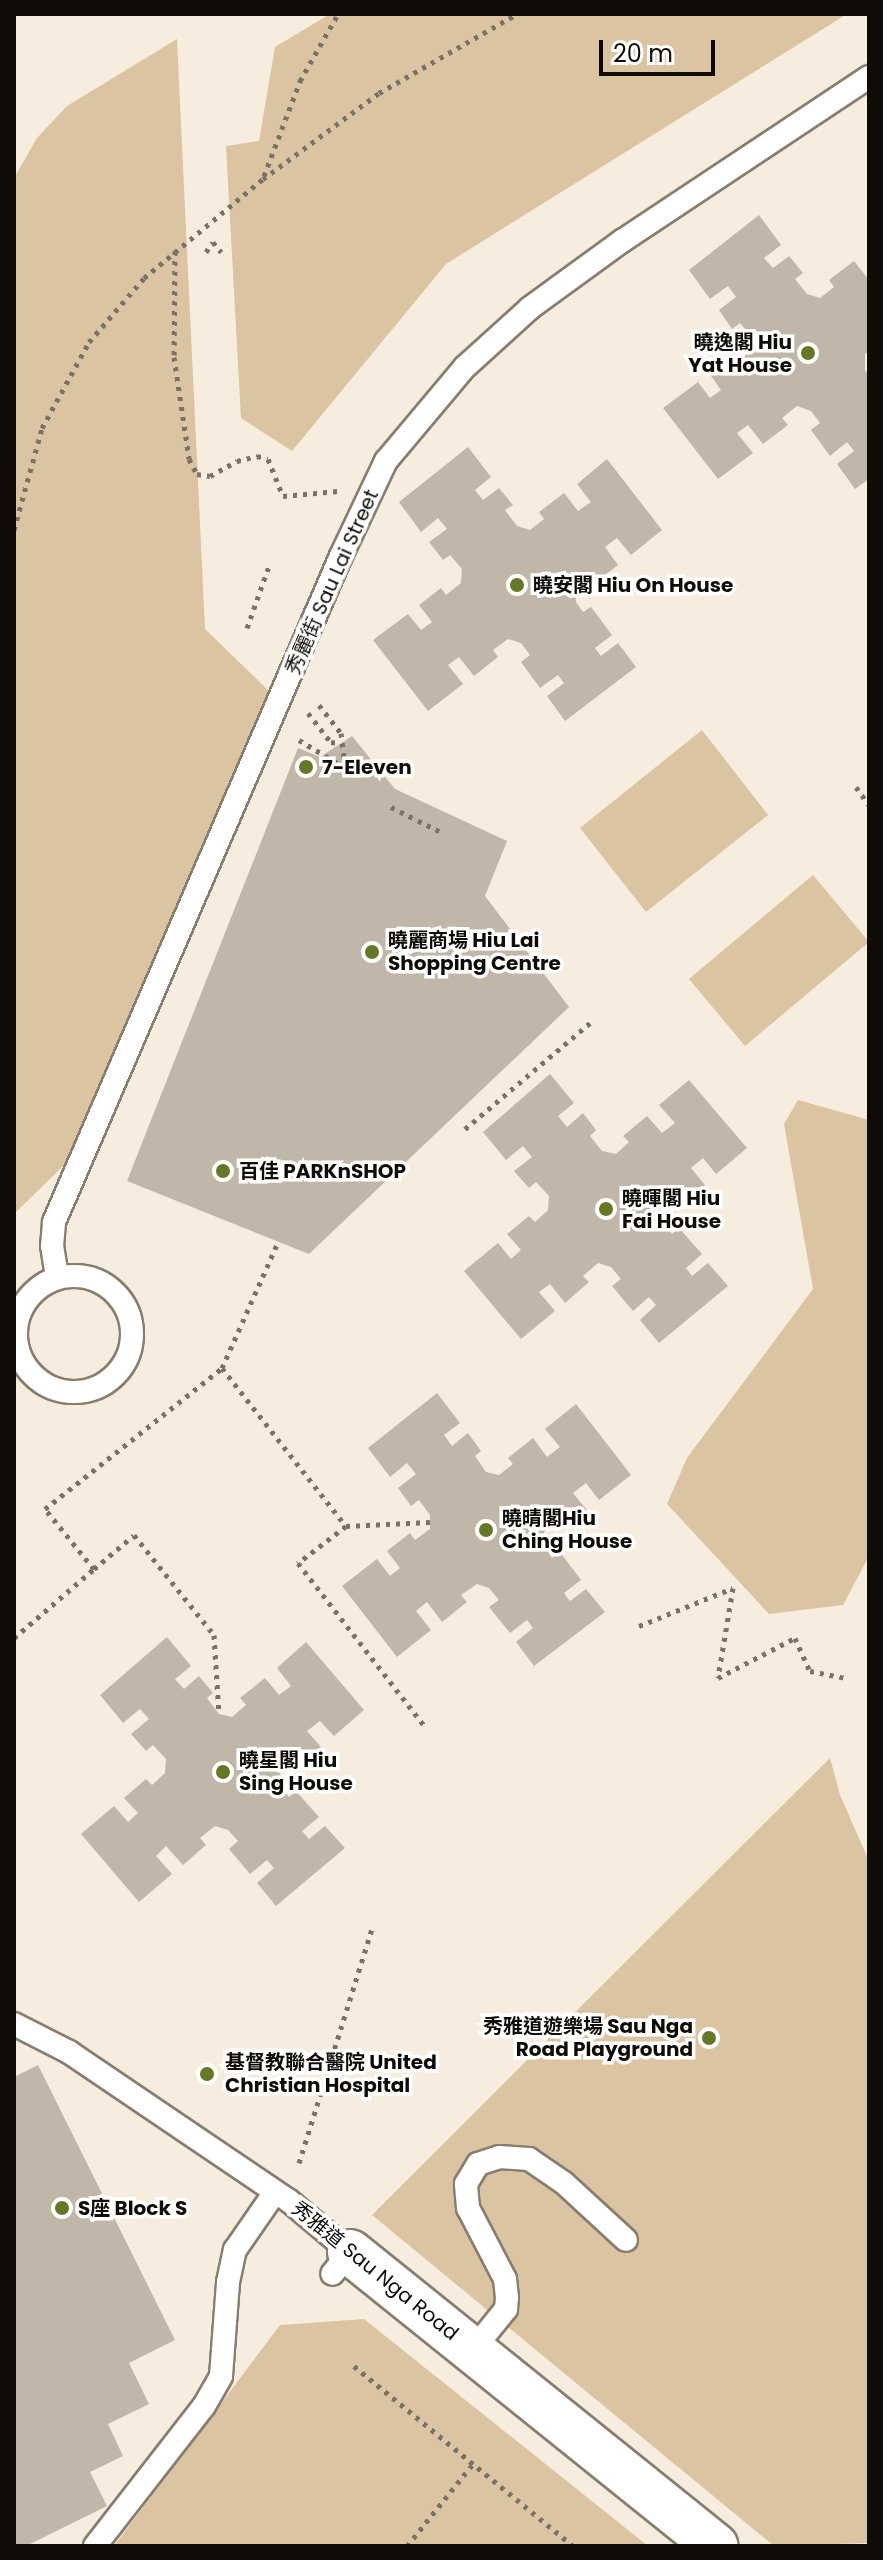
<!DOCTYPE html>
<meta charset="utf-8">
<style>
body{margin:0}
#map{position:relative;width:883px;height:2560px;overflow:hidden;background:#f7edde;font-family:Poppins,"Noto Sans TC",sans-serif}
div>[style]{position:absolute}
.green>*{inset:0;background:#dbc4a1}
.building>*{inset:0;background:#c1b7a9}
.path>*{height:5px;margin-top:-2.5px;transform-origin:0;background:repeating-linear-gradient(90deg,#787268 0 4px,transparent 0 10px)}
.roads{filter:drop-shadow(2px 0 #877e70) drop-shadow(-2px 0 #877e70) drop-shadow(0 2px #877e70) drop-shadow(0 -2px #877e70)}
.lane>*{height:22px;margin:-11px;padding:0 11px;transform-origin:11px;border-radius:11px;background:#fff}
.lane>.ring{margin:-11px;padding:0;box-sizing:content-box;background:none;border:22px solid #fff;border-radius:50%}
.street>*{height:44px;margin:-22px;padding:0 22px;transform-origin:22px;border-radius:22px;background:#fff}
.dots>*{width:22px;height:22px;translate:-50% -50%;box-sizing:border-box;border:4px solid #fff;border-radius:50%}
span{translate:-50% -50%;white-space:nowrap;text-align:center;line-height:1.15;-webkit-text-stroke:7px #fff;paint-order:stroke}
.poi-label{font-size:20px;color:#0f0c07;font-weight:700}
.right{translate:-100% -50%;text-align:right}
.left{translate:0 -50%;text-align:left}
.street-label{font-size:20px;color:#0f0c07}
.frame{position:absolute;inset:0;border:16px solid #0f0c07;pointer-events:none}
.scale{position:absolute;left:599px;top:40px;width:116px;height:36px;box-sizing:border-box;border:4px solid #0f0c07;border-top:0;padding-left:10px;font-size:24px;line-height:28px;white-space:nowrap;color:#0f0c07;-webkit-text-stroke:6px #fff;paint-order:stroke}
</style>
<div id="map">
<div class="green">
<div style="clip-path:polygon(330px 14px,847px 14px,446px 264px,292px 451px,241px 418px,226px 146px,259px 141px,275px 47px)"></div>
<div style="clip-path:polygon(177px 39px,205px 629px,270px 692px,98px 1132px,14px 1214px,14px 178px,37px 138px,67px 106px)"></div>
<div style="clip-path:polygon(702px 730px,768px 815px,646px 912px,580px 828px)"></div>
<div style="clip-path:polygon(813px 875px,869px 942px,745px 1046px,689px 979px)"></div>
<div style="clip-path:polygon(798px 1100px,869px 1120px,869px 1556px,843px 1605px,769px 1614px,667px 1504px,687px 1458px,813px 1289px,784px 1124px)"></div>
<div style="clip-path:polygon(830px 1758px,840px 1795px,869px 1861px,869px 2543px,774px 2546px,372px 2215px)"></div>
<div style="clip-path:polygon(364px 2319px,648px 2546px,114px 2546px,280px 2325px)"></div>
</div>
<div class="building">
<div style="clip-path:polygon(759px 215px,781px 245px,764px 258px,773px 268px,789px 256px,803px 273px,795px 279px,807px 294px,820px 298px,834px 287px,829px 280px,854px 261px,869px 280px,869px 351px,865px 354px,865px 370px,869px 375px,869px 479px,855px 489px,837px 464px,854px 451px,847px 442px,830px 456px,811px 430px,820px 423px,811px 411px,797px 406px,782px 418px,788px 425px,763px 444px,748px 425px,737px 433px,753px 453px,718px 479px,663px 408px,698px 382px,710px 398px,721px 390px,709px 373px,731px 356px,736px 362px,751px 351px,752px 337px,740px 323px,732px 329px,719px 310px,736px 297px,728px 286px,710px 299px,689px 270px)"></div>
<div style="clip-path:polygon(468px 447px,491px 477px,475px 490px,483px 500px,499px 488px,513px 505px,505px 510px,517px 526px,530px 530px,544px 519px,539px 512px,564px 493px,578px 511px,591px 502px,577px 484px,607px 459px,662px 530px,631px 555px,617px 538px,605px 547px,618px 565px,593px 584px,587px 576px,575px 586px,576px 602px,583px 612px,591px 607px,612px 635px,595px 648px,601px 656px,618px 643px,636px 667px,565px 721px,547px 696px,564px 683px,558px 675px,540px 688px,521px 662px,530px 655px,521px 643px,508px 639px,493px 650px,498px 657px,474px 676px,459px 657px,448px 665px,463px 684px,428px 711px,373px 640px,408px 614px,421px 630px,432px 622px,419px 605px,441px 588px,446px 595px,461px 583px,462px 569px,450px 555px,443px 560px,429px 542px,447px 529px,438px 518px,421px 532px,399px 502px)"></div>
<div style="clip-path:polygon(352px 736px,395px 789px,507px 841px,485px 896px,569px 1007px,309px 1254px,127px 1181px,298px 748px,320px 757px)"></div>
<div style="clip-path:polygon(550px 1074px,574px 1103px,558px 1116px,567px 1127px,583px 1113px,596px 1130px,590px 1136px,602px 1151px,616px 1154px,629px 1142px,623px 1136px,647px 1116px,662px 1133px,675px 1123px,659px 1105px,689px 1080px,747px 1148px,716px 1174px,703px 1158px,691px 1168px,705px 1185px,681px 1205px,675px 1198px,663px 1209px,664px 1224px,672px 1234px,679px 1228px,702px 1254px,686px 1268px,692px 1276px,708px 1263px,728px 1286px,659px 1343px,640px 1320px,656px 1305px,649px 1297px,633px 1311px,612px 1286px,621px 1279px,611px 1267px,598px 1263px,583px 1276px,589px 1282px,565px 1303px,550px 1284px,539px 1292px,555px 1311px,521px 1339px,464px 1271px,498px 1243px,511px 1259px,521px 1250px,507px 1234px,529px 1216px,535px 1222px,548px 1210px,549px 1196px,536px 1182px,529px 1188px,514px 1171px,532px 1157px,523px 1146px,506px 1160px,483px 1132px)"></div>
<div style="clip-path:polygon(437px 1393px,460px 1423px,444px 1435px,452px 1446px,468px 1433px,481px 1451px,475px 1456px,486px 1472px,499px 1475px,513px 1464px,508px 1458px,533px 1438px,547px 1457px,560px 1447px,545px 1429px,576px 1404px,631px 1475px,599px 1500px,586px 1483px,573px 1493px,587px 1510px,562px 1529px,556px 1522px,544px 1532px,545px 1547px,552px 1558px,560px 1552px,581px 1580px,564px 1593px,570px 1601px,586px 1589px,605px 1612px,534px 1666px,516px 1642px,533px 1628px,527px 1620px,510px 1633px,489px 1607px,499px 1600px,489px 1588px,477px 1584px,461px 1595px,467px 1602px,442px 1622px,427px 1602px,416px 1611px,431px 1630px,397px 1657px,342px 1586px,377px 1559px,390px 1576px,400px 1568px,387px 1551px,410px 1533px,415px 1540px,430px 1529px,430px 1515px,419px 1500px,411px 1506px,398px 1488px,416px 1474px,407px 1463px,390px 1477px,368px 1448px)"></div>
<div style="clip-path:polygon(167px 1637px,191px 1666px,175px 1679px,184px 1689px,199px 1676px,213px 1693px,207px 1698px,219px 1714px,232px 1717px,246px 1705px,240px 1698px,265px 1678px,279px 1695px,291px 1686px,277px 1668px,306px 1642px,364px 1710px,334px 1736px,320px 1721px,307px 1731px,321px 1747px,298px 1767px,291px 1761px,280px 1771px,281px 1787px,289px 1797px,296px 1791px,319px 1817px,302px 1831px,309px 1839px,325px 1826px,345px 1848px,276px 1906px,257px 1883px,274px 1868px,267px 1860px,250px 1874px,229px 1849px,238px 1841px,228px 1830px,215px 1826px,200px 1838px,206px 1845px,183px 1865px,166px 1846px,156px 1856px,172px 1874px,139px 1902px,81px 1834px,114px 1806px,128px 1822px,138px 1813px,124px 1798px,146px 1779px,152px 1785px,165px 1773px,166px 1759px,153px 1745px,146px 1751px,131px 1734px,149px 1719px,140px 1709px,123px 1723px,100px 1695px)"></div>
<div style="clip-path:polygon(38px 2065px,175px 2340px,129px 2363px,149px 2404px,108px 2424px,123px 2456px,90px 2472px,107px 2506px,26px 2546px,14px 2546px,14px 2077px)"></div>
</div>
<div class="path">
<div style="left:264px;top:176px;width:102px;rotate:-69.2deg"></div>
<div style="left:300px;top:81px;width:77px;rotate:-60.4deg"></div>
<div style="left:175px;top:251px;width:106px;rotate:90.5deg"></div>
<div style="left:174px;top:357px;width:103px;rotate:81.6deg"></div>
<div style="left:189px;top:459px;width:17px;rotate:62deg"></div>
<div style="left:197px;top:474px;width:13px;rotate:9deg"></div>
<div style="left:210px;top:476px;width:31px;rotate:-29deg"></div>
<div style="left:237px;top:461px;width:21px;rotate:-14deg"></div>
<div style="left:257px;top:456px;width:11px;rotate:15deg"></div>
<div style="left:268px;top:459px;width:40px;rotate:68deg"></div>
<div style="left:283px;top:496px;width:55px;rotate:-5.2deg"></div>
<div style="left:206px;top:252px;width:12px;rotate:-55deg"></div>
<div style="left:213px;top:242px;width:13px;rotate:51deg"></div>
<div style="left:14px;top:530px;width:106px;rotate:-74.6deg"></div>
<div style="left:42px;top:428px;width:98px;rotate:-61.3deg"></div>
<div style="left:89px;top:342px;width:84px;rotate:-49.3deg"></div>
<div style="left:144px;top:278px;width:155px;rotate:-39.8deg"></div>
<div style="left:263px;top:179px;width:144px;rotate:-36.6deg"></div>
<div style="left:379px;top:93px;width:159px;rotate:-29.8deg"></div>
<div style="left:247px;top:628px;width:66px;rotate:-70.5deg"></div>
<div style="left:319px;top:705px;width:36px;rotate:52deg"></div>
<div style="left:341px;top:733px;width:35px;rotate:83deg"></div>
<div style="left:308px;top:713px;width:37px;rotate:52deg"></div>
<div style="left:331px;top:742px;width:8px;rotate:7deg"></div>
<div style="left:299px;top:740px;width:52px;rotate:31deg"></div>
<div style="left:856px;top:787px;width:22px;rotate:54deg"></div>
<div style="left:391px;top:807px;width:58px;rotate:26.6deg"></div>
<div style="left:465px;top:1129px;width:164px;rotate:-40.3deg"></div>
<div style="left:222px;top:1368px;width:138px;rotate:-66deg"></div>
<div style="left:14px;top:1369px;width:12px;rotate:-20deg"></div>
<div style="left:346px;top:1526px;width:84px;rotate:-2.7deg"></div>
<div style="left:94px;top:1569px;width:52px;rotate:-40.4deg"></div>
<div style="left:134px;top:1535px;width:128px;rotate:51.3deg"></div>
<div style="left:214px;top:1635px;width:79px;rotate:86.4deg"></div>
<div style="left:639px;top:1626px;width:101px;rotate:-22deg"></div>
<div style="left:733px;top:1588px;width:91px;rotate:99.5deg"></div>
<div style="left:718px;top:1678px;width:87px;rotate:-27.5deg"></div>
<div style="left:795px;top:1638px;width:36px;rotate:66deg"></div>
<div style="left:810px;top:1671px;width:36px;rotate:11deg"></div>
<div style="left:14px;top:1638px;width:106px;rotate:-40.8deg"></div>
<div style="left:94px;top:1569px;width:77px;rotate:-129.2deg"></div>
<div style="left:45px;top:1509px;width:226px;rotate:-38.5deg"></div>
<div style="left:222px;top:1368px;width:201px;rotate:51.9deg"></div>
<div style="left:346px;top:1526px;width:61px;rotate:142.4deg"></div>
<div style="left:298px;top:1563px;width:207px;rotate:52.2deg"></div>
<div style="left:299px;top:2163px;width:249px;rotate:-72.7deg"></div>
<div style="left:354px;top:2366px;width:283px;rotate:39.4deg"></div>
<div style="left:407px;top:2546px;width:105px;rotate:-51.2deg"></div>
</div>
<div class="roads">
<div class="lane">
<div class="ring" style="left:16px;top:1276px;width:94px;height:94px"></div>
<div style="left:57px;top:1277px;width:31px;rotate:-99deg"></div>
<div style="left:52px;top:1246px;width:24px;rotate:-85deg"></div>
<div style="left:54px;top:1222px;width:725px;rotate:-66.69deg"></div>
<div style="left:341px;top:556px;width:105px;rotate:-64.7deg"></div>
<div style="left:386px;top:461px;width:123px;rotate:-50deg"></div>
<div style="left:465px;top:367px;width:88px;rotate:-42.2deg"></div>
<div style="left:530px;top:308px;width:114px;rotate:-36.1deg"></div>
<div style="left:622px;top:241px;width:296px;rotate:-33.6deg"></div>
<div style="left:14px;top:2024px;width:62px;rotate:27deg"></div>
<div style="left:69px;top:2052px;width:264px;rotate:34.1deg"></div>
<div style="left:288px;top:2200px;width:81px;rotate:40deg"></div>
<div style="left:350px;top:2252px;width:28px;rotate:129deg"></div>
<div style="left:472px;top:2351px;width:54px;rotate:-51deg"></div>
<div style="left:506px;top:2309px;width:11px;rotate:-85deg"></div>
<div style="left:507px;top:2298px;width:19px;rotate:-96deg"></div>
<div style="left:505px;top:2279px;width:80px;rotate:-117.5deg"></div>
<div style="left:468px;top:2208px;width:24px;rotate:-95deg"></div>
<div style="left:466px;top:2184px;width:23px;rotate:-59deg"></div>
<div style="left:478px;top:2164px;width:22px;rotate:-18deg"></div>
<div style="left:499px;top:2157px;width:30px;rotate:4deg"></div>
<div style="left:529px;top:2159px;width:42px;rotate:34.4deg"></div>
<div style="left:564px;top:2183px;width:84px;rotate:42.6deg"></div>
<div style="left:95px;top:2546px;width:177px;rotate:-52.1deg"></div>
<div style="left:204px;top:2406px;width:34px;rotate:-60deg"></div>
<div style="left:221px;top:2376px;width:94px;rotate:-85.7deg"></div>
<div style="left:228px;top:2282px;width:33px;rotate:-78deg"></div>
<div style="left:235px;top:2250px;width:70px;rotate:-55.4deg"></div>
</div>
<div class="street">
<div style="left:350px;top:2252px;width:469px;rotate:38.8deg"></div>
</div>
</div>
<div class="dots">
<div style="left:808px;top:353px;background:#667827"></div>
<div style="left:517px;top:585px;background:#667827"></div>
<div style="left:306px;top:767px;background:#667827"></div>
<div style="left:372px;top:952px;background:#667827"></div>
<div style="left:223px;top:1171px;background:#667827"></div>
<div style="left:606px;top:1209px;background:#667827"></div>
<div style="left:486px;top:1530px;background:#667827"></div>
<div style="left:223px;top:1772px;background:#667827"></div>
<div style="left:709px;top:2038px;background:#667827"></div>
<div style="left:207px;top:2074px;background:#667827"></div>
<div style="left:62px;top:2208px;background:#667827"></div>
</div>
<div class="poi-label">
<span class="right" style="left:792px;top:354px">曉逸閣 Hiu<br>Yat House</span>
<span class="left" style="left:533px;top:585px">曉安閣 Hiu On House</span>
<span class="left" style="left:322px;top:767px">7-Eleven</span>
<span class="left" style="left:388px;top:952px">曉麗商場 Hiu Lai<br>Shopping Centre</span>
<span class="left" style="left:239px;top:1171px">百佳 PARKnSHOP</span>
<span class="left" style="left:622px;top:1210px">曉暉閣 Hiu<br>Fai House</span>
<span class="left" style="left:502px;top:1530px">曉晴閣Hiu<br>Ching House</span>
<span class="left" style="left:239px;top:1772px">曉星閣 Hiu<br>Sing House</span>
<span class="right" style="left:693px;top:2038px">秀雅道遊樂場 Sau Nga<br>Road Playground</span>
<span class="left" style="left:225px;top:2074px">基督教聯合醫院 United<br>Christian Hospital</span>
<span class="left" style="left:78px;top:2208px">S座 Block S</span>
</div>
<div class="street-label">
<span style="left:332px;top:582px;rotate:-66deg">秀麗街 Sau Lai Street</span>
<span style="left:375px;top:2271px;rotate:39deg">秀雅道 Sau Nga Road</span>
</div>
<div class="frame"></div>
<div class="scale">20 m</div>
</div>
